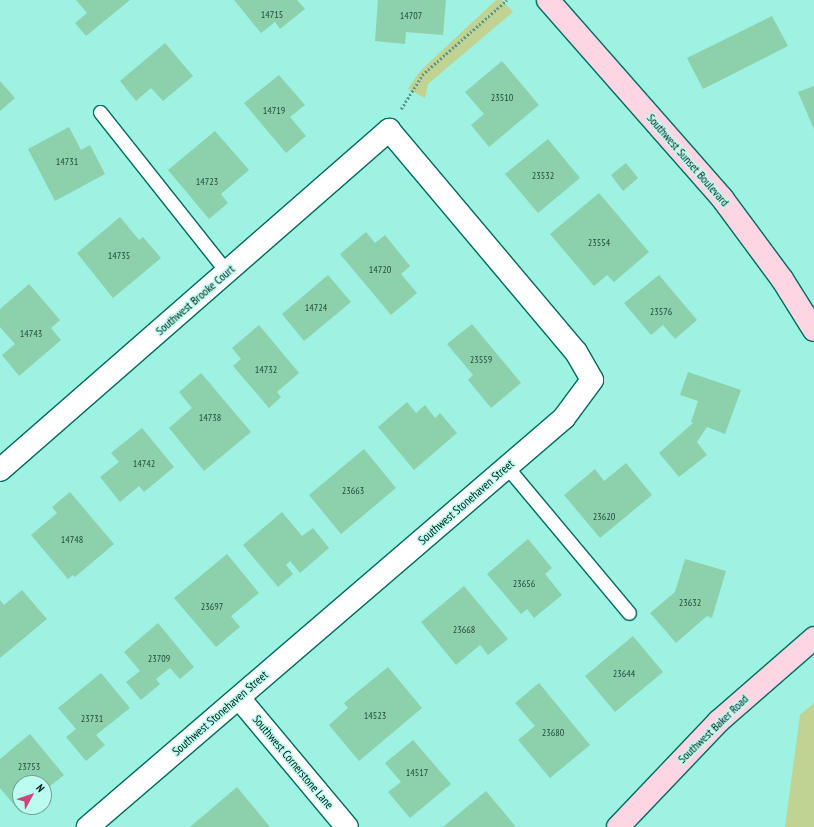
<!DOCTYPE html>
<style>
body{margin:0}
#map{position:relative;width:814px;height:827px;overflow:hidden;background:#9ef2e2;font-family:"PT Sans Narrow",sans-serif}
div>[style]{position:absolute}
.green>*{inset:0;background:#c1d393}
.building>*{inset:0;background:#8cd0ac}
.path>*{height:2.5px;margin-top:-1.25px;transform-origin:0;background:repeating-linear-gradient(90deg,#5c988d 0 2px,transparent 0 4px)}
.roads{filter:drop-shadow(1px 0 #036c60) drop-shadow(-1px 0 #036c60) drop-shadow(0 1px #036c60) drop-shadow(0 -1px #036c60)}
.lane>*{height:13px;margin:-6.5px;padding:0 6.5px;transform-origin:6.5px;border-radius:6.5px;background:#fff}
.street>*{height:22px;margin:-11px;padding:0 11px;transform-origin:11px;border-radius:11px;background:#fff}
.secondary>*{height:22px;margin:-11px;padding:0 11px;transform-origin:11px;border-radius:11px;background:#fed6e3}
span{translate:-50% -50%;white-space:nowrap;text-align:center;line-height:1.15;-webkit-text-stroke:3px #bafcef;paint-order:stroke}
.number-label{font-size:10px;color:#24493d}
.number-label span{-webkit-text-stroke-width:0}
.street-label{font-size:12px;color:#021c18}
.north{position:absolute;left:12px;top:775px;width:40px;height:40px;box-sizing:border-box;background:#bafcef;border:1px solid #70a299;border-radius:50%;rotate:50deg;font-size:11px;font-weight:700;line-height:16px;text-align:center;color:#021c18}
.north::after{content:'';display:block;margin:auto;width:14px;height:18px;background:#cf4478;clip-path:polygon(50% 0,100% 100%,50% 72%,0 100%)}
</style>
<div id="map">
<div class="green">
<div style="clip-path:polygon(496px 0,502px 0,513px 12px,428px 84px,425px 98px,408px 89px,419px 72px)"></div>
<div style="clip-path:polygon(814px 703px,814px 827px,785px 827px,800px 715px)"></div>
</div>
<div class="building">
<div style="clip-path:polygon(76px 0,130px 0,86px 36px,75px 23px,87px 13px)"></div>
<div style="clip-path:polygon(234px 0,297px 0,305px 9px,280px 29px,275px 22px,261px 33px)"></div>
<div style="clip-path:polygon(378px 0,446px 0,443px 35px,406px 32px,405px 44px,375px 41px)"></div>
<div style="clip-path:polygon(772px 16px,788px 46px,703px 89px,687px 58px)"></div>
<div style="clip-path:polygon(165px 43px,193px 76px,163px 101px,151px 88px,136px 101px,120px 81px)"></div>
<div style="clip-path:polygon(502px 61px,539px 105px,489px 147px,471px 125px,484px 114px,465px 92px)"></div>
<div style="clip-path:polygon(279px 75px,305px 105px,290px 117px,306px 136px,286px 153px,244px 103px)"></div>
<div style="clip-path:polygon(0 81px,15px 98px,0 111px)"></div>
<div style="clip-path:polygon(814px 86px,814px 129px,798px 92px)"></div>
<div style="clip-path:polygon(69px 127px,81px 150px,90px 145px,105px 174px,55px 201px,28px 149px)"></div>
<div style="clip-path:polygon(215px 131px,249px 170px,221px 194px,228px 203px,209px 219px,168px 170px)"></div>
<div style="clip-path:polygon(548px 139px,580px 178px,538px 213px,505px 174px)"></div>
<div style="clip-path:polygon(626px 163px,638px 178px,623px 191px,611px 175px)"></div>
<div style="clip-path:polygon(599px 193px,649px 252px,614px 282px,607px 275px,594px 286px,550px 234px)"></div>
<div style="clip-path:polygon(120px 217px,139px 240px,143px 237px,161px 258px,113px 298px,77px 253px)"></div>
<div style="clip-path:polygon(366px 232px,375px 243px,385px 235px,410px 266px,401px 274px,417px 293px,391px 315px,340px 254px)"></div>
<div style="clip-path:polygon(328px 275px,351px 302px,304px 341px,282px 314px)"></div>
<div style="clip-path:polygon(659px 275px,697px 320px,675px 339px,663px 325px,651px 335px,624px 303px)"></div>
<div style="clip-path:polygon(29px 284px,60px 320px,51px 328px,61px 340px,19px 376px,2px 355px,15px 344px,0 327px,0 309px)"></div>
<div style="clip-path:polygon(472px 324px,521px 383px,491px 408px,468px 380px,473px 375px,447px 344px)"></div>
<div style="clip-path:polygon(259px 325px,299px 373px,277px 392px,281px 397px,269px 408px,233px 366px,241px 359px,232px 348px)"></div>
<div style="clip-path:polygon(688px 372px,741px 390px,725px 434px,707px 427px,697px 442px,707px 455px,679px 477px,659px 453px,693px 423px,691px 422px,698px 401px,680px 395px)"></div>
<div style="clip-path:polygon(201px 373px,251px 432px,204px 471px,169px 428px,192px 408px,179px 392px)"></div>
<div style="clip-path:polygon(407px 402px,416px 413px,425px 405px,435px 418px,440px 413px,457px 433px,414px 470px,378px 427px)"></div>
<div style="clip-path:polygon(142px 428px,174px 467px,144px 492px,139px 486px,120px 502px,100px 477px,119px 462px,111px 453px)"></div>
<div style="clip-path:polygon(364px 449px,396px 488px,341px 534px,309px 495px)"></div>
<div style="clip-path:polygon(626px 463px,652px 495px,600px 538px,564px 495px,595px 469px,604px 481px)"></div>
<div style="clip-path:polygon(70px 492px,114px 544px,75px 577px,73px 575px,68px 579px,31px 535px,57px 513px,52px 507px)"></div>
<div style="clip-path:polygon(282px 512px,302px 536px,313px 528px,329px 548px,300px 573px,290px 561px,286px 565px,293px 574px,278px 587px,243px 545px)"></div>
<div style="clip-path:polygon(528px 539px,552px 568px,545px 574px,562px 595px,534px 618px,527px 609px,521px 614px,487px 574px)"></div>
<div style="clip-path:polygon(227px 554px,259px 593px,231px 616px,240px 627px,216px 647px,174px 598px)"></div>
<div style="clip-path:polygon(685px 559px,726px 571px,712px 618px,707px 616px,676px 643px,650px 613px,675px 592px)"></div>
<div style="clip-path:polygon(464px 586px,508px 639px,488px 655px,480px 645px,456px 665px,421px 622px)"></div>
<div style="clip-path:polygon(22px 590px,47px 619px,0 658px,0 600px,4px 605px)"></div>
<div style="clip-path:polygon(158px 623px,194px 667px,180px 679px,170px 668px,156px 679px,160px 684px,141px 700px,126px 682px,140px 671px,124px 652px)"></div>
<div style="clip-path:polygon(633px 636px,663px 672px,615px 712px,585px 676px)"></div>
<div style="clip-path:polygon(388px 667px,422px 708px,359px 761px,329px 725px,348px 708px,344px 703px)"></div>
<div style="clip-path:polygon(101px 673px,130px 708px,96px 735px,105px 745px,86px 761px,66px 737px,76px 729px,58px 708px)"></div>
<div style="clip-path:polygon(539px 683px,590px 745px,550px 778px,518px 740px,535px 726px,515px 703px)"></div>
<div style="clip-path:polygon(30px 734px,64px 775px,44px 791px,44px 783px,20px 783px,20px 807px,25px 807px,20px 812px,0 788px,0 759px)"></div>
<div style="clip-path:polygon(413px 740px,451px 784px,410px 818px,388px 792px,401px 782px,385px 763px)"></div>
<div style="clip-path:polygon(237px 787px,270px 827px,190px 827px)"></div>
<div style="clip-path:polygon(486px 791px,516px 827px,443px 827px)"></div>
</div>
<div class="path">
<div style="left:401px;top:109px;width:40px;rotate:-58deg"></div>
<div style="left:422px;top:75px;width:113px;rotate:-41.4deg"></div>
</div>
<div class="roads">
<div class="lane">
<div style="left:100px;top:112px;width:204px;rotate:51.6deg"></div>
<div style="left:507px;top:467px;width:190px;rotate:50.1deg"></div>
</div>
<div class="street">
<div style="left:0;top:470px;width:517px;rotate:-41.15deg"></div>
<div style="left:389px;top:130px;width:290px;rotate:49.9deg"></div>
<div style="left:576px;top:352px;width:32px;rotate:60deg"></div>
<div style="left:592px;top:380px;width:47px;rotate:126.4deg"></div>
<div style="left:564px;top:418px;width:628px;rotate:139.33deg"></div>
<div style="left:239px;top:698px;width:168px;rotate:50.1deg"></div>
</div>
<div class="secondary">
<div style="left:548px;top:0;width:264px;rotate:48.7deg"></div>
<div style="left:722px;top:198px;width:101px;rotate:53.5deg"></div>
<div style="left:782px;top:279px;width:60px;rotate:57.9deg"></div>
<div style="left:618px;top:827px;width:146px;rotate:-46.4deg"></div>
<div style="left:719px;top:721px;width:126px;rotate:-41.1deg"></div>
</div>
</div>
<div class="number-label">
<span style="left:272px;top:15px">14715</span>
<span style="left:411px;top:16px">14707</span>
<span style="left:502px;top:98px">23510</span>
<span style="left:274px;top:111px">14719</span>
<span style="left:67px;top:162px">14731</span>
<span style="left:543px;top:176px">23532</span>
<span style="left:207px;top:182px">14723</span>
<span style="left:599px;top:243px">23554</span>
<span style="left:119px;top:256px">14735</span>
<span style="left:380px;top:270px">14720</span>
<span style="left:316px;top:308px">14724</span>
<span style="left:661px;top:312px">23576</span>
<span style="left:31px;top:334px">14743</span>
<span style="left:481px;top:360px">23559</span>
<span style="left:266px;top:370px">14732</span>
<span style="left:210px;top:418px">14738</span>
<span style="left:144px;top:464px">14742</span>
<span style="left:353px;top:491px">23663</span>
<span style="left:604px;top:517px">23620</span>
<span style="left:72px;top:540px">14748</span>
<span style="left:524px;top:584px">23656</span>
<span style="left:690px;top:603px">23632</span>
<span style="left:212px;top:607px">23697</span>
<span style="left:464px;top:630px">23668</span>
<span style="left:159px;top:659px">23709</span>
<span style="left:624px;top:674px">23644</span>
<span style="left:375px;top:716px">14523</span>
<span style="left:92px;top:719px">23731</span>
<span style="left:553px;top:733px">23680</span>
<span style="left:29px;top:767px">23753</span>
<span style="left:417px;top:773px">14517</span>
</div>
<div class="street-label">
<span style="left:688px;top:160px;rotate:49deg">Southwest Sunset Boulevard</span>
<span style="left:195px;top:300px;rotate:-41deg">Southwest Brooke Court</span>
<span style="left:466px;top:502px;rotate:-41deg">Southwest Stonehaven Street</span>
<span style="left:220px;top:713px;rotate:-41deg">Southwest Stonehaven Street</span>
<span style="left:713px;top:729px;rotate:-44deg">Southwest Baker Road</span>
<span style="left:293px;top:762px;rotate:50deg">Southwest Cornerstone Lane</span>
</div>
<div class="north">N</div>
</div>
